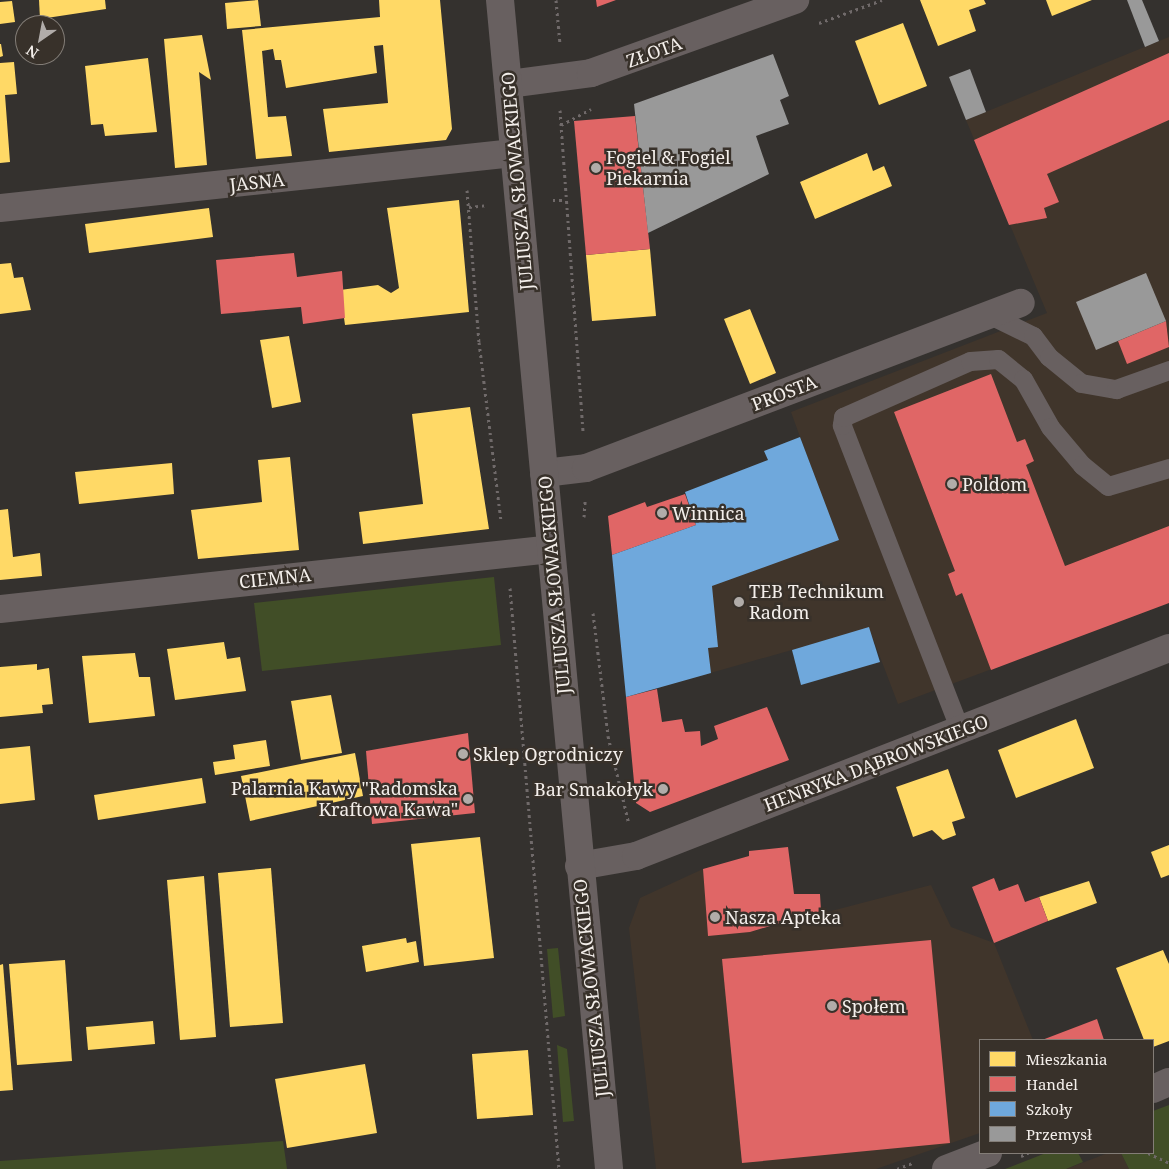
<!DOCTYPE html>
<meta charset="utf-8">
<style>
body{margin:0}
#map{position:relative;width:1169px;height:1169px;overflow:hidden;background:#34312e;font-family:"Noto Serif",serif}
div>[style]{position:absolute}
.built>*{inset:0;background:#40352b}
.green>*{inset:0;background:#414e27}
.homes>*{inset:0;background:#ffd966}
.shops>*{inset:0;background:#e06666}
.schools>*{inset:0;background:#6fa8dc}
.industry>*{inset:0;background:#999}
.path>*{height:3px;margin-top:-1.5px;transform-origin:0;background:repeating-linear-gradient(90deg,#706a6a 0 2.5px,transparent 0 6.5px)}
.service>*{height:19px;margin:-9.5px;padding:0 9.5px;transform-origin:9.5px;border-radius:9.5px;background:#686060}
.minor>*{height:28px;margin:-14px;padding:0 14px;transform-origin:14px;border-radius:14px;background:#686060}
.tertiary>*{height:28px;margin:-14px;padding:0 14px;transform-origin:14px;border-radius:14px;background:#686060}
.dots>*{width:14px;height:14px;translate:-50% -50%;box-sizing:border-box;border:2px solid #38312a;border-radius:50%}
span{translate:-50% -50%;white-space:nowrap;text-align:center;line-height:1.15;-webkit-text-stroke:5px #38312a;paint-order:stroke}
.street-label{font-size:18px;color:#f4efeb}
.poi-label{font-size:18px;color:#f4efeb}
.left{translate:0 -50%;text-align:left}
.right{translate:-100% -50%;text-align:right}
.legend{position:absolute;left:979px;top:1039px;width:175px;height:115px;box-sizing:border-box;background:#38312a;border:1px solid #837d77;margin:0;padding:6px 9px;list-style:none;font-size:15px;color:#f4efeb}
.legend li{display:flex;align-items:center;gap:10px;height:25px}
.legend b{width:25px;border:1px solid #837d77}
.north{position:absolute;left:15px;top:15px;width:50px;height:50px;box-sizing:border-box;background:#38312a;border:1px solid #837d77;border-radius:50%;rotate:213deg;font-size:14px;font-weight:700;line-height:20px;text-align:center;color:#f4efeb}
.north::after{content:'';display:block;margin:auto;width:18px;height:22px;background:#b1aca9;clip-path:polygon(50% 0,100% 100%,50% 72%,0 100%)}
</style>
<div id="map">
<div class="built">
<div style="clip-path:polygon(1169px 37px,1169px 603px,898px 704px,869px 628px,626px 697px,612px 555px,816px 481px,791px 412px,1047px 313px,966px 120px)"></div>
<div style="clip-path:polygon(703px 869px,708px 935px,750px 932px,931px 885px,951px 927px,994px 943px,1033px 1040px,980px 1040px,980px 1133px,876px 1169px,656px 1169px,629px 928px,640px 898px)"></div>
<div style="clip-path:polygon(1108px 1153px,1121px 1153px,1129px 1169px,1066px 1169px)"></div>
</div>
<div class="green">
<div style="clip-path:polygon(494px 577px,501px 645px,262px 671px,254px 603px)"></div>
<div style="clip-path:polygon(558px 948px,565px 1016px,553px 1018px,547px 949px)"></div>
<div style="clip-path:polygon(557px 1045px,567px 1049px,574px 1121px,563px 1122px)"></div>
<div style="clip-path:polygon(1169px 1105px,1169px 1169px,1129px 1169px,1121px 1153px,1153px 1153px,1153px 1111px)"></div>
<div style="clip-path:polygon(283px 1141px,287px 1169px,0 1169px,0 1161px)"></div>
<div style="clip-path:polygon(1046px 1153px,1078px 1153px,1083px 1162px,1066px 1169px,1005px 1169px)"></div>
</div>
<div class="homes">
<div style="clip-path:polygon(39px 0,105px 0,106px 9px,40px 19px)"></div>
<div style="clip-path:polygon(258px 0,261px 26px,227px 29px,225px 3px)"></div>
<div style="clip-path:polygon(379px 0,440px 0,452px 129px,446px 140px,329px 152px,323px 109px,388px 103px,383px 45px,374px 46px,377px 73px,286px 88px,281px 60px,275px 60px,273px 49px,262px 51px,268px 117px,286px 116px,292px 156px,256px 159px,242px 30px,380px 17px)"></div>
<div style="clip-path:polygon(920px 0,984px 0,986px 4px,969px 10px,976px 31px,938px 46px)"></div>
<div style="clip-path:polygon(1046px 0,1092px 0,1052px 16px)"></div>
<div style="clip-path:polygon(12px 1px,15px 22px,0 24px,0 2px)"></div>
<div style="clip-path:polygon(903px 23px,927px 86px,879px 105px,855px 41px)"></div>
<div style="clip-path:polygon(202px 35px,211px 80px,199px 72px,207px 165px,175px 168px,164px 39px)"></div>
<div style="clip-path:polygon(0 44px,1px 44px,3px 56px,0 57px)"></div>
<div style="clip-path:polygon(148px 58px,157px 132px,105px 136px,103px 124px,91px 125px,85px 66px)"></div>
<div style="clip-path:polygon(14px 62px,17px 94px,5px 95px,10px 162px,0 163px,0 63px)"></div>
<div style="clip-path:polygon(867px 153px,873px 171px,884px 166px,892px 186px,815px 219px,800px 182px)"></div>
<div style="clip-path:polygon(459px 200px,469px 312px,345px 325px,340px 290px,378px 285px,391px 293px,399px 288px,387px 208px)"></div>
<div style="clip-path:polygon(209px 208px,213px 237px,89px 253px,85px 224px)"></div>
<div style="clip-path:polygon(650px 249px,656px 316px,592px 321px,586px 255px)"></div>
<div style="clip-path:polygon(11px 263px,14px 278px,23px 277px,31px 310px,0 314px,0 264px)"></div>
<div style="clip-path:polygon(750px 309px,776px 373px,750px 384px,724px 319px)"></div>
<div style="clip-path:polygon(289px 336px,301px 402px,272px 408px,260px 340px)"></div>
<div style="clip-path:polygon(470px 407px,489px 529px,363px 544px,359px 512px,423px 504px,412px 414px)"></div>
<div style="clip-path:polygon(290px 457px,299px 550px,198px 559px,191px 510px,262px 502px,258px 460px)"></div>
<div style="clip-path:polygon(172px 463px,174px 494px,79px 504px,75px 472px)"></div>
<div style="clip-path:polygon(8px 509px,13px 557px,40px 553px,42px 576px,0 580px,0 510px)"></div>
<div style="clip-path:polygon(224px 642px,227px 659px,240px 657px,246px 691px,175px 700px,167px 649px)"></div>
<div style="clip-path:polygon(135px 653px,139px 677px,150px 677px,155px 716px,89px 723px,82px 656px)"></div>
<div style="clip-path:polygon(37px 664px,37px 670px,49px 668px,53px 704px,42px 705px,43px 713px,0 717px,0 667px)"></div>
<div style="clip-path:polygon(331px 695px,342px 753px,301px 760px,291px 701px)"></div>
<div style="clip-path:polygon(1076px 719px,1094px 768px,1016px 798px,998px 750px)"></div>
<div style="clip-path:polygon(266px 740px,270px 766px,215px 775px,213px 762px,235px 759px,233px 745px)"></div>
<div style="clip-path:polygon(30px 746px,35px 800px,0 804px,0 749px)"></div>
<div style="clip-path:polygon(355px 753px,363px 796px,250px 821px,241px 776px)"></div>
<div style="clip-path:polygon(948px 769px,965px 818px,952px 822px,956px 835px,943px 840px,932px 830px,913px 837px,896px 787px)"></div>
<div style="clip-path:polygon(202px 778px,206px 803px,98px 820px,94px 795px)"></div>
<div style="clip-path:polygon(480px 837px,494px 958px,424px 966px,411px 844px)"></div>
<div style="clip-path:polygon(1169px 845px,1169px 875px,1161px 878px,1151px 852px)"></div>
<div style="clip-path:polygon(271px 868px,283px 1023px,230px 1027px,218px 873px)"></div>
<div style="clip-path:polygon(204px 876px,216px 1037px,180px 1040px,167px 880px)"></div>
<div style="clip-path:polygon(1089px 881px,1097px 903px,1048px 921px,1039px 897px)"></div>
<div style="clip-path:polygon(406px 938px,407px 943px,416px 941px,419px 962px,366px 972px,362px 946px)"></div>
<div style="clip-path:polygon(1163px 950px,1169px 964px,1169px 1041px,1153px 1047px,1153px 1040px,1144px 1040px,1116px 968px)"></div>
<div style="clip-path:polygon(65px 960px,72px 1061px,17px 1065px,9px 964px)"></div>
<div style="clip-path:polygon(3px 964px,13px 1090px,0 1091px,0 965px)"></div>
<div style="clip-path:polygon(153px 1021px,155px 1044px,88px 1050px,86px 1027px)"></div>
<div style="clip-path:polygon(528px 1050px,533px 1115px,477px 1119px,472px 1054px)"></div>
<div style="clip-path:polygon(365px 1064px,377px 1133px,287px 1148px,275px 1079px)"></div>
</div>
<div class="shops">
<div style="clip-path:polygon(596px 0,616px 0,597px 7px)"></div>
<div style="clip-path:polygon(1169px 53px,1169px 120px,1047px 174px,1059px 202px,1044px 208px,1047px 218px,1009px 225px,974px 140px)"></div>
<div style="clip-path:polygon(635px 116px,650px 249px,586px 255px,574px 121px)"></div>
<div style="clip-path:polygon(294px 253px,297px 277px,342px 271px,345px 318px,303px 324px,301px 307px,221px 314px,216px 260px)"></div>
<div style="clip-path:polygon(1166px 321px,1169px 347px,1127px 364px,1118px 341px)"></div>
<div style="clip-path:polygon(991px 374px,1017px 442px,1025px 439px,1034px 461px,1026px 465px,1065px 566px,1169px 526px,1169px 603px,991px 670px,962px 593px,956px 596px,948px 574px,955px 571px,894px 412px)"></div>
<div style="clip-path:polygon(685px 494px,696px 525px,612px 555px,608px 516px,645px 502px,647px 507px)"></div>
<div style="clip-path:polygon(657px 689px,662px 722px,682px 719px,685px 732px,700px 731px,701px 746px,718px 739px,714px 726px,767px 707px,789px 760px,650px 812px,636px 803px,626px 697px)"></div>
<div style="clip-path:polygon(468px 733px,475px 813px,372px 824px,366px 751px)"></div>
<div style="clip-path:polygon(788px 847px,794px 894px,820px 894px,821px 911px,750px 932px,708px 936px,703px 869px,749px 856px,749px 851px)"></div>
<div style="clip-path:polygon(994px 878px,999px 891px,1018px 884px,1025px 902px,1039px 897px,1048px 921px,994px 943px,972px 887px)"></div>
<div style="clip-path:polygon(931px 940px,950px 1143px,742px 1163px,722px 959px)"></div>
<div style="clip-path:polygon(1097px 1019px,1104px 1040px,1042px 1040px)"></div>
</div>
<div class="schools">
<div style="clip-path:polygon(800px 437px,839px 540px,712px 586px,718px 647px,708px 648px,711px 673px,626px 697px,612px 555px,696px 525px,685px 492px,768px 460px,764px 451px)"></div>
<div style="clip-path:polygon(869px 627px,880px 662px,801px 685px,792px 650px)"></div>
</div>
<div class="industry">
<div style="clip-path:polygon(1127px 0,1142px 0,1159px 41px,1145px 47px)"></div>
<div style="clip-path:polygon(773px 54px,789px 96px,780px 100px,789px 124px,756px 136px,769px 174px,648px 233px,634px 104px)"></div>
<div style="clip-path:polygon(970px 69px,986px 112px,966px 120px,949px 77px)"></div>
<div style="clip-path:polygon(1146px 273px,1166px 321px,1096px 350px,1076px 302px)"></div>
</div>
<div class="path">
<div style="left:556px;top:0;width:44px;rotate:84.8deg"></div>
<div style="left:819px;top:23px;width:67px;rotate:-20.1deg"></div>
<div style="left:560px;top:110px;width:324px;rotate:85.9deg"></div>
<div style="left:561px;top:125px;width:34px;rotate:-28deg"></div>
<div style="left:467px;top:190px;width:152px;rotate:85.5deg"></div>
<div style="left:479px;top:342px;width:181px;rotate:83deg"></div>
<div style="left:553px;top:200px;width:12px"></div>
<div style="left:469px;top:207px;width:18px;rotate:-6deg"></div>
<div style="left:584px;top:517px;width:16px;rotate:-86deg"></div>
<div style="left:510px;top:588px;width:583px;rotate:85.18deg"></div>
<div style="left:593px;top:613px;width:124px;rotate:83deg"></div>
<div style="left:608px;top:736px;width:90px;rotate:76.6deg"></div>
<div style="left:1148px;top:1153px;width:23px;rotate:25deg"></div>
<div style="left:1021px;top:1156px;width:8px;rotate:-23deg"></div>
<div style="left:897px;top:1169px;width:17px;rotate:-21deg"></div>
</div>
<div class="service">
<div style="left:990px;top:315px;width:48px;rotate:26deg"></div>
<div style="left:1033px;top:336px;width:26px;rotate:53deg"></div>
<div style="left:1049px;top:357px;width:41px;rotate:39.1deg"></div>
<div style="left:1081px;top:383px;width:36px;rotate:10deg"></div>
<div style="left:1116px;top:389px;width:56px;rotate:-19.7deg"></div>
<div style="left:960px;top:730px;width:327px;rotate:-111.2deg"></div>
<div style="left:842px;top:425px;width:8px;rotate:-83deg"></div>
<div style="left:843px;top:417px;width:139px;rotate:-23.8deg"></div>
<div style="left:970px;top:361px;width:28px;rotate:-4deg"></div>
<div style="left:998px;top:359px;width:32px;rotate:39deg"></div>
<div style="left:1023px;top:379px;width:55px;rotate:60.6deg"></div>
<div style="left:1050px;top:427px;width:50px;rotate:49.9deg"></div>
<div style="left:1082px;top:465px;width:33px;rotate:39deg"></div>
<div style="left:1108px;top:486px;width:64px;rotate:-16.4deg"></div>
</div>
<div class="minor">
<div style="left:508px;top:84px;width:84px;rotate:-7.5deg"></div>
<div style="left:591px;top:73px;width:217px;rotate:-19.7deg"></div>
<div style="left:0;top:208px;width:517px;rotate:-6.11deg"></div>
<div style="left:544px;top:473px;width:42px;rotate:-6.8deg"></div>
<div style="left:586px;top:468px;width:465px;rotate:-20.8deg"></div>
<div style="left:0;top:609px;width:554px;rotate:-6.21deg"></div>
<div style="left:579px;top:866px;width:58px;rotate:-10deg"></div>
<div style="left:636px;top:856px;width:572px;rotate:-21.32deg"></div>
<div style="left:1153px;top:1089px;width:17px;rotate:-24deg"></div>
<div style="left:946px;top:1169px;width:45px;rotate:-20.9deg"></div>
</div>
<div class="tertiary">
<div style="left:500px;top:0;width:1174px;rotate:84.67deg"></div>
</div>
<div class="dots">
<div style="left:596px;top:168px;background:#b1aca9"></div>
<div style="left:952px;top:484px;background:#b1aca9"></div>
<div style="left:662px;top:513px;background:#b1aca9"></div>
<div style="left:739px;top:602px;background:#b1aca9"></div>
<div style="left:463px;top:754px;background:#b1aca9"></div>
<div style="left:663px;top:789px;background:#b1aca9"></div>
<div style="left:468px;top:799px;background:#b1aca9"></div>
<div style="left:715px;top:917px;background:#b1aca9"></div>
<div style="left:832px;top:1006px;background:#b1aca9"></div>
</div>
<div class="street-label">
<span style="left:654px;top:52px;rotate:-20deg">ZŁOTA</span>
<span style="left:517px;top:181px;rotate:-95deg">JULIUSZA SŁOWACKIEGO</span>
<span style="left:257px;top:182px;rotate:-6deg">JASNA</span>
<span style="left:784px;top:393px;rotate:-21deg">PROSTA</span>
<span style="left:275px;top:578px;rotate:-6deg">CIEMNA</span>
<span style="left:554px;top:585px;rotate:-95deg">JULIUSZA SŁOWACKIEGO</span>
<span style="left:876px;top:763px;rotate:-21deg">HENRYKA DĄBROWSKIEGO</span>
<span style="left:591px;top:988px;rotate:-96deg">JULIUSZA SŁOWACKIEGO</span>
</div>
<div class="poi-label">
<span class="left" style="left:606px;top:168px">Fogiel &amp; Fogiel<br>Piekarnia</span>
<span class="left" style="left:962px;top:484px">Poldom</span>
<span class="left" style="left:672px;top:513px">Winnica</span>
<span class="left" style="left:749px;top:602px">TEB Technikum<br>Radom</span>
<span class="left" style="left:473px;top:754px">Sklep Ogrodniczy</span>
<span class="right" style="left:458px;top:799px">Palarnia Kawy "Radomska<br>Kraftowa Kawa"</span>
<span class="right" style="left:653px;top:789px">Bar Smakołyk</span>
<span class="left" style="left:725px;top:917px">Nasza Apteka</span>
<span class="left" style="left:842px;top:1006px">Społem</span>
</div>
<ul class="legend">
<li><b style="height:14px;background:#ffd966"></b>Mieszkania</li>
<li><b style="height:14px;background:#e06666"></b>Handel</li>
<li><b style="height:14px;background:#6fa8dc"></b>Szkoły</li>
<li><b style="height:14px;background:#999"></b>Przemysł</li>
</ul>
<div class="north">N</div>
</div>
